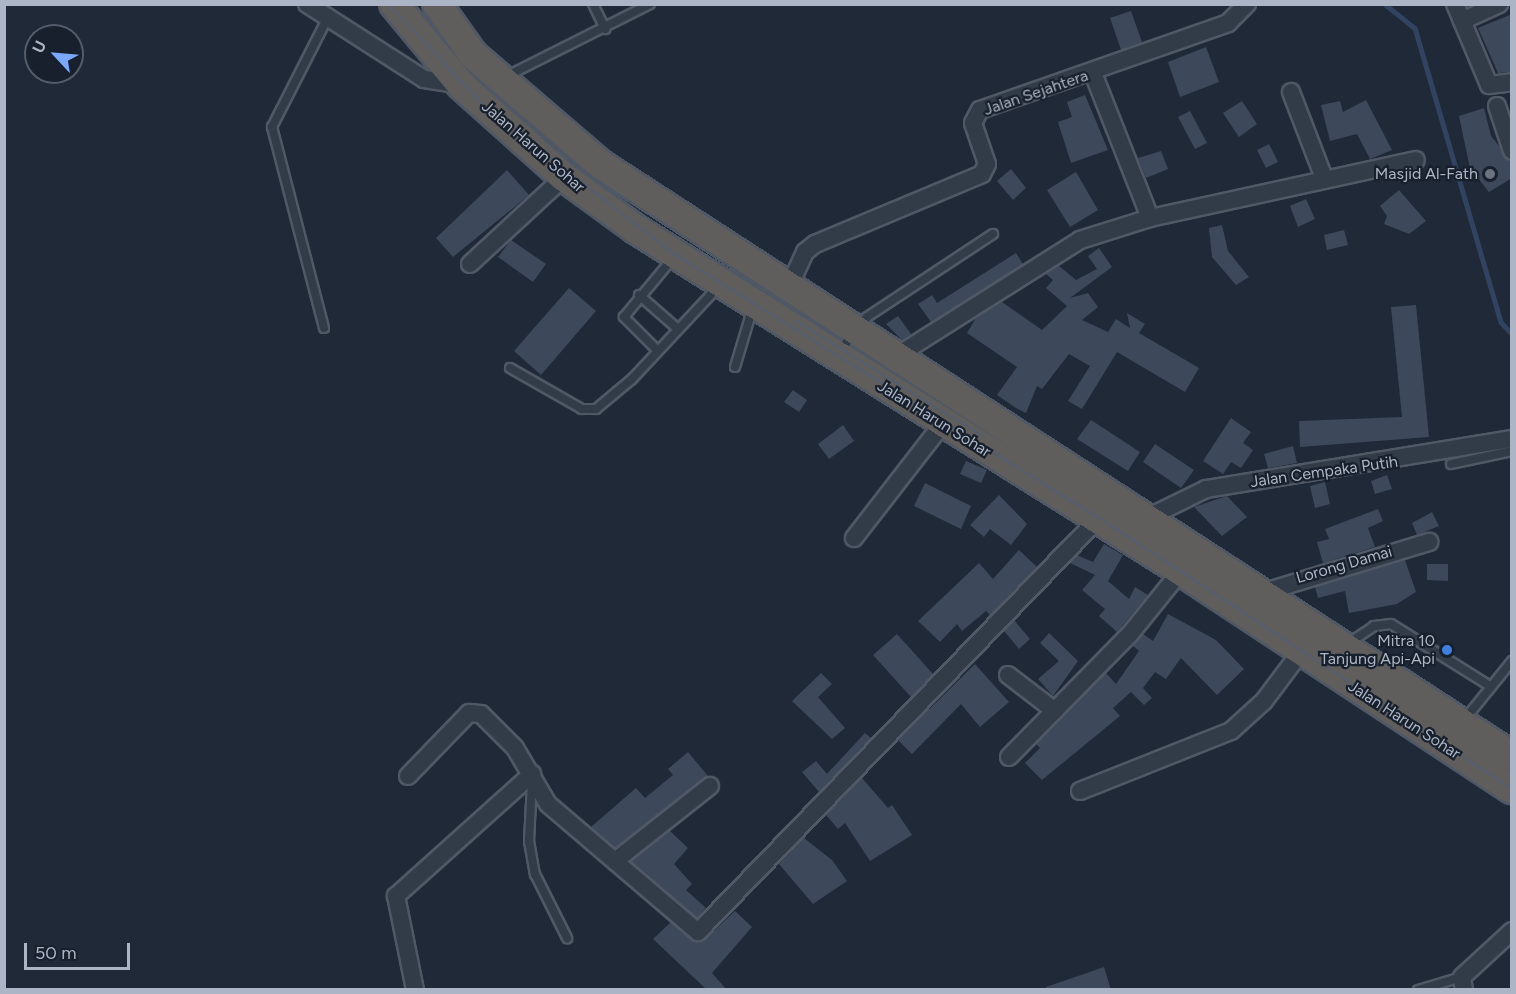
<!DOCTYPE html>
<style>
body{margin:0}
#map{position:relative;width:1516px;height:994px;overflow:hidden;background:#1f2938;font-family:Figtree,sans-serif}
div>[style]{position:absolute}
.stream>*{height:4.5px;margin:-2.25px;padding:0 2.25px;transform-origin:2.25px;border-radius:2.25px;background:#314360}
.building>*{inset:0;background:#3d485a}
.roads{filter:drop-shadow(2px 0 #505866) drop-shadow(-2px 0 #505866) drop-shadow(0 2px #505866) drop-shadow(0 -2px #505866)}
.service>*{height:8px;margin:-4px;padding:0 4px;transform-origin:4px;border-radius:4px;background:#323b48}
.minor>*{height:16px;margin:-8px;padding:0 8px;transform-origin:8px;border-radius:8px;background:#323b48}
.trunk>*{height:28px;margin:-14px;padding:0 14px;transform-origin:14px;border-radius:14px;background:#605e5c}
.tram>*{height:1.5px;margin:-0.75px;padding:0 0.75px;transform-origin:0.75px;border-radius:0.75px;background:#545e70}
.dots>*{width:16px;height:16px;translate:-50% -50%;box-sizing:border-box;border:3px solid #18202d;border-radius:50%}
span{translate:-50% -50%;white-space:nowrap;text-align:center;line-height:1.15;-webkit-text-stroke:4.5px #18202d;paint-order:stroke}
.street-label{font-size:16px;color:#acb5c5}
.poi-label{font-size:16px;color:#acb5c5}
.right{translate:-100% -50%;text-align:right}
.frame{position:absolute;inset:0;border:6px solid #acb5c5;pointer-events:none}
.north{position:absolute;left:24px;top:24px;width:60px;height:60px;box-sizing:border-box;background:#18202d;border:2px solid #535c6a;border-radius:50%;rotate:296deg;font-size:16px;font-weight:700;line-height:24px;text-align:center;color:#acb5c5}
.north::after{content:'';display:block;margin:auto;width:21px;height:27px;background:#7aa8fd;clip-path:polygon(50% 0,100% 100%,50% 72%,0 100%)}
.scale{position:absolute;left:24px;top:943px;width:106px;height:27px;box-sizing:border-box;border:3px solid #acb5c5;border-top:0;padding-left:8px;font-size:18px;line-height:21px;white-space:nowrap;color:#acb5c5;-webkit-text-stroke:4px #18202d;paint-order:stroke}
</style>
<div id="map">
<div class="stream">
<div style="left:1385px;top:4px;width:38px;rotate:39deg"></div>
<div style="left:1415px;top:28px;width:306px;rotate:73.7deg"></div>
<div style="left:1501px;top:322px;width:16px;rotate:47deg"></div>
</div>
<div class="building">
<div style="clip-path:polygon(1131px 11px,1142px 42px,1121px 50px,1110px 18px)"></div>
<div style="clip-path:polygon(1512px 14px,1512px 72px,1498px 73px,1478px 28px)"></div>
<div style="clip-path:polygon(1206px 47px,1219px 82px,1180px 97px,1168px 62px)"></div>
<div style="clip-path:polygon(1085px 95px,1108px 150px,1071px 163px,1058px 122px,1072px 117px,1067px 102px)"></div>
<div style="clip-path:polygon(1366px 100px,1392px 150px,1370px 159px,1357px 134px,1330px 141px,1321px 105px,1340px 101px,1343px 112px)"></div>
<div style="clip-path:polygon(1242px 101px,1257px 124px,1239px 137px,1223px 113px)"></div>
<div style="clip-path:polygon(1484px 108px,1491px 136px,1512px 162px,1512px 178px,1489px 192px,1470px 168px,1459px 116px)"></div>
<div style="clip-path:polygon(1190px 111px,1207px 143px,1195px 149px,1178px 117px)"></div>
<div style="clip-path:polygon(1269px 144px,1278px 162px,1266px 168px,1257px 150px)"></div>
<div style="clip-path:polygon(1161px 151px,1168px 169px,1146px 178px,1138px 158px)"></div>
<div style="clip-path:polygon(1011px 169px,1026px 188px,1013px 200px,997px 181px)"></div>
<div style="clip-path:polygon(507px 170px,529px 195px,453px 257px,436px 238px)"></div>
<div style="clip-path:polygon(1076px 172px,1098px 210px,1070px 227px,1047px 190px)"></div>
<div style="clip-path:polygon(1399px 190px,1426px 221px,1409px 234px,1384px 224px,1387px 216px,1380px 206px)"></div>
<div style="clip-path:polygon(1306px 199px,1315px 219px,1298px 227px,1290px 206px)"></div>
<div style="clip-path:polygon(1222px 225px,1228px 251px,1249px 277px,1236px 285px,1212px 257px,1209px 228px)"></div>
<div style="clip-path:polygon(1344px 230px,1348px 245px,1327px 250px,1324px 235px)"></div>
<div style="clip-path:polygon(511px 240px,546px 264px,533px 282px,498px 257px)"></div>
<div style="clip-path:polygon(1099px 248px,1112px 267px,1070px 298px,1088px 293px,1098px 307px,1082px 320px,1108px 332px,1116px 319px,1130px 328px,1127px 313px,1145px 324px,1139px 333px,1199px 368px,1185px 392px,1117px 352px,1082px 409px,1068px 401px,1090px 366px,1069px 354px,1042px 389px,1037px 386px,1026px 413px,1016px 408px,997px 395px,1017px 367px,967px 333px,976px 318px,1002px 302px,1042px 330px,1067px 306px,1046px 288px,1053px 280px,1046px 274px,1059px 266px,1076px 280px,1097px 269px,1088px 256px)"></div>
<div style="clip-path:polygon(1016px 253px,1023px 264px,931px 322px,918px 304px,932px 295px,937px 303px)"></div>
<div style="clip-path:polygon(569px 288px,596px 311px,541px 375px,514px 351px)"></div>
<div style="clip-path:polygon(1416px 305px,1429px 437px,1300px 447px,1299px 421px,1402px 417px,1391px 307px)"></div>
<div style="clip-path:polygon(898px 316px,911px 334px,902px 340px,886px 324px)"></div>
<div style="clip-path:polygon(793px 390px,807px 400px,799px 412px,784px 402px)"></div>
<div style="clip-path:polygon(1231px 418px,1251px 432px,1243px 443px,1253px 450px,1241px 468px,1231px 462px,1223px 474px,1203px 461px)"></div>
<div style="clip-path:polygon(1091px 420px,1140px 452px,1128px 471px,1077px 439px)"></div>
<div style="clip-path:polygon(843px 425px,854px 441px,829px 459px,818px 444px)"></div>
<div style="clip-path:polygon(1155px 444px,1194px 470px,1181px 488px,1143px 462px)"></div>
<div style="clip-path:polygon(1293px 446px,1297px 463px,1268px 468px,1264px 454px)"></div>
<div style="clip-path:polygon(966px 461px,987px 470px,981px 483px,960px 474px)"></div>
<div style="clip-path:polygon(1387px 475px,1392px 489px,1375px 494px,1371px 481px)"></div>
<div style="clip-path:polygon(1325px 482px,1330px 504px,1315px 508px,1310px 486px)"></div>
<div style="clip-path:polygon(925px 483px,971px 506px,961px 529px,914px 506px)"></div>
<div style="clip-path:polygon(999px 495px,1027px 524px,1011px 545px,990px 529px,984px 537px,970px 525px)"></div>
<div style="clip-path:polygon(1227px 496px,1247px 517px,1222px 536px,1194px 507px)"></div>
<div style="clip-path:polygon(1378px 509px,1383px 521px,1368px 528px,1375px 547px,1323px 563px,1317px 542px,1329px 539px,1325px 529px)"></div>
<div style="clip-path:polygon(1432px 512px,1439px 526px,1417px 535px,1412px 523px)"></div>
<div style="clip-path:polygon(1104px 544px,1123px 555px,1108px 581px,1129px 599px,1135px 587px,1148px 595px,1117px 632px,1099px 616px,1105px 609px,1082px 590px,1095px 575px,1070px 563px,1077px 555px,1093px 562px)"></div>
<div style="clip-path:polygon(1019px 550px,1037px 567px,990px 615px,986px 611px,962px 631px,957px 624px,940px 642px,918px 621px,979px 563px,993px 579px)"></div>
<div style="clip-path:polygon(1405px 560px,1416px 592px,1397px 604px,1349px 613px,1345px 591px,1318px 598px,1315px 587px)"></div>
<div style="clip-path:polygon(1427px 564px,1448px 564px,1448px 581px,1427px 580px)"></div>
<div style="clip-path:polygon(1168px 614px,1216px 640px,1244px 669px,1217px 695px,1181px 658px,1166px 679px,1155px 672px,1143px 688px,1152px 698px,1144px 705px,1131px 692px,1113px 708px,1120px 716px,1042px 780px,1025px 763px,1040px 748px,1036px 744px,1106px 673px,1116px 684px,1139px 651px,1133px 646px,1143px 634px,1153px 641px)"></div>
<div style="clip-path:polygon(1014px 620px,1030px 639px,1019px 649px,1004px 631px)"></div>
<div style="clip-path:polygon(1049px 633px,1078px 661px,1053px 696px,1038px 679px,1059px 661px,1040px 643px)"></div>
<div style="clip-path:polygon(897px 634px,933px 674px,911px 697px,873px 655px)"></div>
<div style="clip-path:polygon(975px 664px,1009px 702px,980px 727px,961px 704px,912px 754px,898px 740px)"></div>
<div style="clip-path:polygon(821px 673px,832px 684px,818px 697px,845px 728px,832px 739px,792px 701px)"></div>
<div style="clip-path:polygon(865px 733px,871px 738px,819px 792px,802px 772px,816px 761px,827px 774px)"></div>
<div style="clip-path:polygon(688px 752px,708px 776px,615px 848px,591px 827px,636px 788px,645px 798px,673px 775px,668px 769px)"></div>
<div style="clip-path:polygon(862px 778px,888px 808px,892px 805px,912px 835px,870px 861px,845px 823px,838px 829px,826px 815px)"></div>
<div style="clip-path:polygon(670px 831px,688px 848px,674px 864px,692px 884px,686px 890px,706px 908px,697px 918px,631px 861px)"></div>
<div style="clip-path:polygon(804px 838px,832px 860px,847px 881px,813px 904px,779px 864px)"></div>
<div style="clip-path:polygon(735px 911px,752px 927px,712px 973px,727px 990px,707px 990px,653px 939px,671px 922px,702px 942px)"></div>
<div style="clip-path:polygon(1104px 967px,1111px 990px,1046px 990px,1046px 987px)"></div>
</div>
<div class="roads">
<div class="service">
<div style="left:593px;top:4px;width:28px;rotate:64deg"></div>
<div style="left:505px;top:77px;width:162px;rotate:-26.7deg"></div>
<div style="left:639px;top:295px;width:52px;rotate:41.1deg"></div>
<div style="left:324px;top:328px;width:208px;rotate:-104.5deg"></div>
<div style="left:272px;top:127px;width:123px;rotate:-63deg"></div>
<div style="left:657px;top:350px;width:47px;rotate:-135deg"></div>
<div style="left:624px;top:317px;width:77px;rotate:-50.3deg"></div>
<div style="left:838px;top:353px;width:46px;rotate:-51.1deg"></div>
<div style="left:867px;top:317px;width:151px;rotate:-33.4deg"></div>
<div style="left:735px;top:367px;width:63px;rotate:-73.3deg"></div>
<div style="left:510px;top:368px;width:83px;rotate:29.7deg"></div>
<div style="left:582px;top:409px;width:14px"></div>
<div style="left:596px;top:409px;width:47px;rotate:-39.8deg"></div>
<div style="left:632px;top:379px;width:127px;rotate:-46.9deg"></div>
<div style="left:1451px;top:464px;width:62px;rotate:-12deg"></div>
<div style="left:1349px;top:643px;width:30px;rotate:-34deg"></div>
<div style="left:1374px;top:626px;width:17px;rotate:-7deg"></div>
<div style="left:1391px;top:624px;width:117px;rotate:32.1deg"></div>
<div style="left:1465px;top:719px;width:75px;rotate:-51deg"></div>
<div style="left:532px;top:782px;width:59px;rotate:92.9deg"></div>
<div style="left:529px;top:841px;width:34px;rotate:80deg"></div>
<div style="left:535px;top:874px;width:72px;rotate:63.4deg"></div>
<div style="left:1418px;top:990px;width:46px;rotate:-16.5deg"></div>
</div>
<div class="minor">
<div style="left:307px;top:4px;width:139px;rotate:32.7deg"></div>
<div style="left:424px;top:79px;width:37px;rotate:9deg"></div>
<div style="left:1455px;top:4px;width:88px;rotate:67.2deg"></div>
<div style="left:1489px;top:85px;width:23px;rotate:-7deg"></div>
<div style="left:1462px;top:21px;width:41px;rotate:-24.7deg"></div>
<div style="left:1093px;top:73px;width:156px;rotate:68.5deg"></div>
<div style="left:1291px;top:92px;width:92px;rotate:69deg"></div>
<div style="left:1497px;top:106px;width:47px;rotate:71.6deg"></div>
<div style="left:470px;top:264px;width:128px;rotate:-42.8deg"></div>
<div style="left:788px;top:289px;width:41px;rotate:-65.3deg"></div>
<div style="left:805px;top:252px;width:13px;rotate:-39deg"></div>
<div style="left:815px;top:244px;width:181px;rotate:-22.7deg"></div>
<div style="left:982px;top:174px;width:11px;rotate:-63deg"></div>
<div style="left:987px;top:164px;width:43px;rotate:-108.9deg"></div>
<div style="left:973px;top:123px;width:15px;rotate:-62deg"></div>
<div style="left:980px;top:110px;width:263px;rotate:-19.3deg"></div>
<div style="left:1228px;top:23px;width:27px;rotate:-45deg"></div>
<div style="left:895px;top:357px;width:219px;rotate:-32.3deg"></div>
<div style="left:1080px;top:240px;width:73px;rotate:-17.4deg"></div>
<div style="left:1150px;top:218px;width:272px;rotate:-12.3deg"></div>
<div style="left:1143px;top:520px;width:70px;rotate:-26.2deg"></div>
<div style="left:1206px;top:489px;width:310px;rotate:-9.3deg"></div>
<div style="left:854px;top:538px;width:142px;rotate:-52.2deg"></div>
<div style="left:1261px;top:593px;width:176px;rotate:-16.9deg"></div>
<div style="left:1008px;top:675px;width:59px;rotate:37.5deg"></div>
<div style="left:1009px;top:757px;width:173px;rotate:-45.5deg"></div>
<div style="left:1130px;top:634px;width:81px;rotate:-51deg"></div>
<div style="left:408px;top:776px;width:88px;rotate:-45.9deg"></div>
<div style="left:469px;top:713px;width:12px;rotate:5deg"></div>
<div style="left:481px;top:714px;width:48px;rotate:45deg"></div>
<div style="left:515px;top:748px;width:65px;rotate:59.5deg"></div>
<div style="left:548px;top:804px;width:197px;rotate:40.5deg"></div>
<div style="left:698px;top:932px;width:575px;rotate:-45.92deg"></div>
<div style="left:1080px;top:791px;width:162px;rotate:-21.7deg"></div>
<div style="left:1231px;top:731px;width:45px;rotate:-42.3deg"></div>
<div style="left:1264px;top:701px;width:60px;rotate:-53.1deg"></div>
<div style="left:615px;top:861px;width:121px;rotate:-38.3deg"></div>
<div style="left:415px;top:990px;width:96px;rotate:-101.4deg"></div>
<div style="left:396px;top:896px;width:183px;rotate:-41.9deg"></div>
<div style="left:1464px;top:990px;width:13px;rotate:-99deg"></div>
<div style="left:1462px;top:977px;width:68px;rotate:-42.6deg"></div>
</div>
<div class="trunk">
<div style="left:394px;top:4px;width:105px;rotate:50.4deg"></div>
<div style="left:461px;top:85px;width:138px;rotate:41.8deg"></div>
<div style="left:564px;top:177px;width:90px;rotate:36deg"></div>
<div style="left:637px;top:230px;width:642px;rotate:32.08deg"></div>
<div style="left:1181px;top:571px;width:396px;rotate:33.4deg"></div>
<div style="left:437px;top:4px;width:62px;rotate:54.8deg"></div>
<div style="left:473px;top:55px;width:167px;rotate:40.6deg"></div>
<div style="left:600px;top:164px;width:1087px;rotate:32.99deg"></div>
</div>
</div>
<div class="tram">
<div style="left:389px;top:4px;width:146px;rotate:46.9deg"></div>
<div style="left:489px;top:111px;width:236px;rotate:37.6deg"></div>
<div style="left:676px;top:255px;width:513px;rotate:31.86deg"></div>
<div style="left:1112px;top:526px;width:479px;rotate:33.3deg"></div>
<div style="left:796px;top:321px;width:220px;rotate:31.6deg"></div>
</div>
<div class="dots">
<div style="left:1490px;top:174px;background:#6b7280"></div>
<div style="left:1447px;top:650px;background:#3f7fe0"></div>
</div>
<div class="street-label">
<span style="left:1036px;top:93px;rotate:-19deg">Jalan Sejahtera</span>
<span style="left:533px;top:147px;rotate:41deg">Jalan Harun Sohar</span>
<span style="left:934px;top:419px;rotate:32deg">Jalan Harun Sohar</span>
<span style="left:1324px;top:472px;rotate:-8deg">Jalan Cempaka Putih</span>
<span style="left:1344px;top:565px;rotate:-16deg">Lorong Damai</span>
<span style="left:1404px;top:720px;rotate:33deg">Jalan Harun Sohar</span>
</div>
<div class="poi-label">
<span class="right" style="left:1478px;top:174px">Masjid Al-Fath</span>
<span class="right" style="left:1435px;top:650px">Mitra 10<br>Tanjung Api-Api</span>
</div>
<div class="frame"></div>
<div class="north">U</div>
<div class="scale">50 m</div>
</div>
